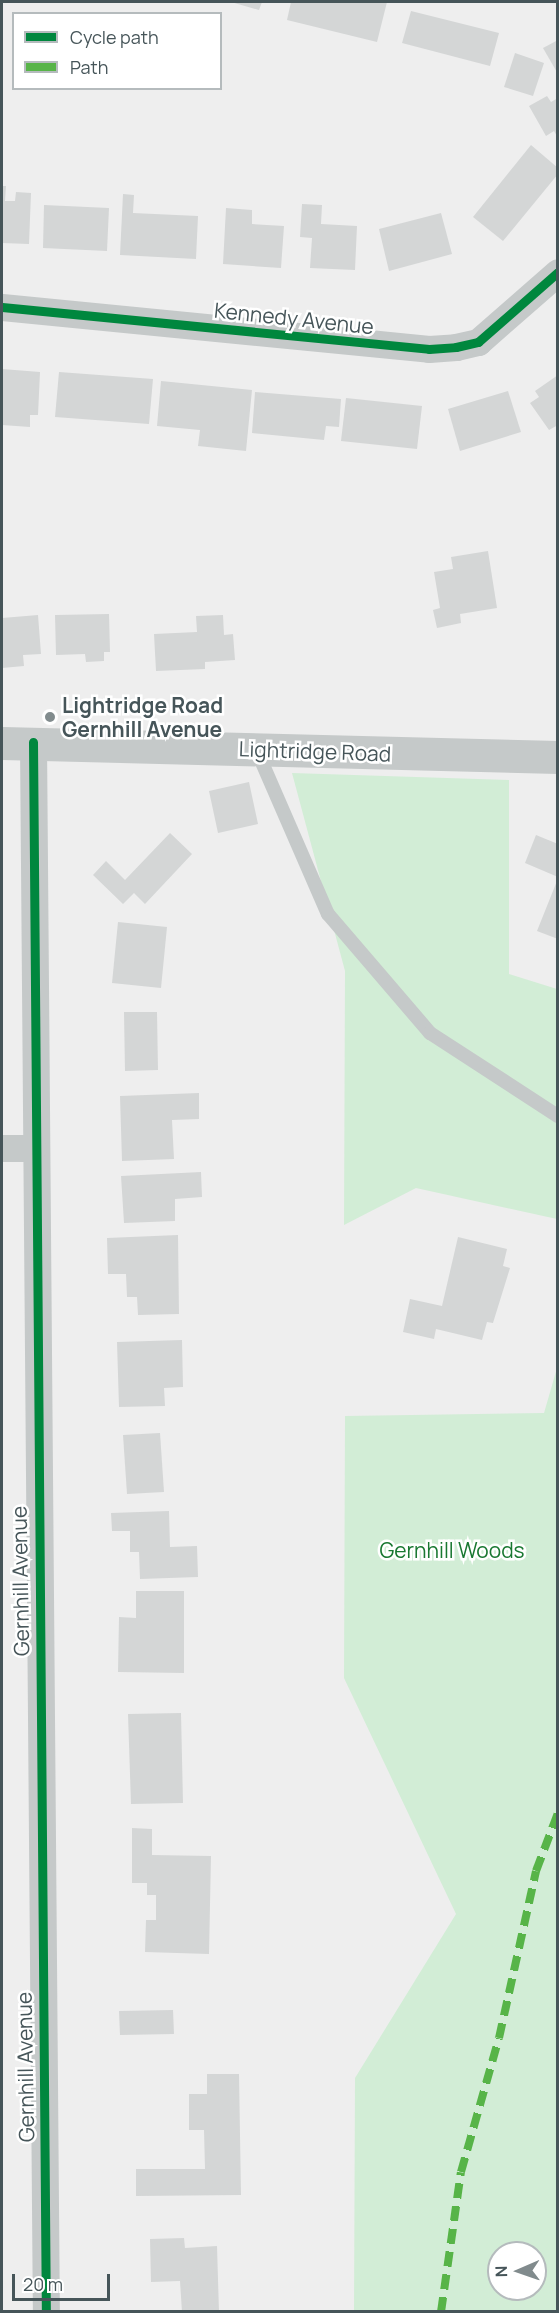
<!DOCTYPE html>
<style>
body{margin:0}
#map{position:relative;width:559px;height:2313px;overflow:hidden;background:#eee;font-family:Manrope,sans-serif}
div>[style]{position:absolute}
.green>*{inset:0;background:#d2edd6}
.building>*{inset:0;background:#d4d6d6}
.service>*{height:14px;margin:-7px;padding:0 7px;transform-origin:7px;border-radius:7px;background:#c5c9c9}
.minor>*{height:27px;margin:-13.5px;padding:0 13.5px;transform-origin:13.5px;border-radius:13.5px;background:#c5c9c9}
.tertiary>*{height:33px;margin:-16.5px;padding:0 16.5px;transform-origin:16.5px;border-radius:16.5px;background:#c5c9c9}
.quiet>*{height:8px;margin-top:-4px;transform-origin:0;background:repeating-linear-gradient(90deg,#57b448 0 15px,transparent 0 23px)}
.cycleway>*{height:9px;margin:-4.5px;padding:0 4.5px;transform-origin:4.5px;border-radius:4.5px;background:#00873e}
.dots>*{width:16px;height:16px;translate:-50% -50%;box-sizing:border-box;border:3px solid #fff;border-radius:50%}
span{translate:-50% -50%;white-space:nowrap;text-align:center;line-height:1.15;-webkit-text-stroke:5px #fff;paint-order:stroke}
.street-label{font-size:21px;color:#465559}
.poi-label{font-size:21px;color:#465559;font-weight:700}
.left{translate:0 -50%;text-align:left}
.park-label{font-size:21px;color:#197831}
.frame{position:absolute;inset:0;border:3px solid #465559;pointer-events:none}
.legend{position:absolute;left:12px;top:12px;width:210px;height:78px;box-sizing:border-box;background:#fff;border:2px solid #b5bbbd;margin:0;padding:8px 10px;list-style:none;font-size:18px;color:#465559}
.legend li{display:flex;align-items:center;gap:12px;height:30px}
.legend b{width:30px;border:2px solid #b5bbbd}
.north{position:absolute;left:487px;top:2241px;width:60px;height:60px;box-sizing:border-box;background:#fff;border:2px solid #b5bbbd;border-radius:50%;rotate:268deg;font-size:16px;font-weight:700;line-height:24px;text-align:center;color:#465559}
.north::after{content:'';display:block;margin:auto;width:21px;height:27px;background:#818b8d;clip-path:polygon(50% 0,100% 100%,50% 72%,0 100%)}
.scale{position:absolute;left:12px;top:2274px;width:98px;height:27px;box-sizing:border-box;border:3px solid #465559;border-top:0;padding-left:8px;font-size:18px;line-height:21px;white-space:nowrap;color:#465559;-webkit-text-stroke:4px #fff;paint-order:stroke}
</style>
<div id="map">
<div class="green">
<div style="clip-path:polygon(292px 773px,509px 780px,509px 974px,557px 989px,557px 1219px,416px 1188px,344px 1225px,345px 971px)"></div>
<div style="clip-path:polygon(evenodd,557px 1368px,557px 2311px,354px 2311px,355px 2078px,456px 1914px,344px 1678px,345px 1416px,544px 1413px,557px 1368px,499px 2253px,535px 2253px,535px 2289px,499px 2289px,499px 2253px)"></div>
</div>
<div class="building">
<div style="clip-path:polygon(231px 2px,262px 2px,259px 10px)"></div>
<div style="clip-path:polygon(291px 2px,387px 2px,377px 42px,287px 20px)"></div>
<div style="clip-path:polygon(411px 11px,499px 33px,490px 66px,402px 43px)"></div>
<div style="clip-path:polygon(558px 40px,558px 74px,543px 48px)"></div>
<div style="clip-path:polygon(515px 53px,544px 63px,533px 96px,504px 87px)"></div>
<div style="clip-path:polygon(547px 96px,551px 102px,558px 98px,558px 138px,554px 131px,546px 136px,529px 106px)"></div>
<div style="clip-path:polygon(531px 145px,558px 168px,558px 174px,503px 241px,473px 217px)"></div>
<div style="clip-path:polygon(2px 186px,6px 186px,5px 201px,15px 201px,16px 192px,31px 193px,29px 244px,2px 243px)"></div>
<div style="clip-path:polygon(123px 194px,134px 195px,133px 213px,198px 216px,196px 259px,120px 255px)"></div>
<div style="clip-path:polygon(302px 204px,322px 205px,321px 224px,357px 226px,355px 270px,310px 268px,312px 238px,300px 237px)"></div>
<div style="clip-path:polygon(44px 205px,109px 208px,107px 251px,43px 248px)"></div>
<div style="clip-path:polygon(226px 208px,252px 210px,252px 224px,284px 226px,281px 268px,223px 264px)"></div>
<div style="clip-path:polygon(441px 213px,452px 254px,389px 271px,379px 229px)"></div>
<div style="clip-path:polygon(2px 369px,40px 372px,38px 415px,30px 415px,30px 427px,2px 425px)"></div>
<div style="clip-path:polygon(59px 372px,153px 379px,149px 424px,55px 417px)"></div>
<div style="clip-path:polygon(558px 375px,558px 425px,549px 430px,530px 403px,539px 397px,535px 391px)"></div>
<div style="clip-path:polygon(161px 381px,252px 390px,246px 451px,198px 446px,200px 430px,157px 426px)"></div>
<div style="clip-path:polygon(508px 391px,521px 432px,460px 451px,448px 409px)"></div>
<div style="clip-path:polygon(255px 392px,341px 399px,339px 427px,326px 426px,324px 440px,252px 433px)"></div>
<div style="clip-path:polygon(346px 398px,422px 406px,417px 449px,341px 441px)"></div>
<div style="clip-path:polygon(488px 551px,497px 608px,460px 614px,461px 623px,437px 628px,433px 610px,440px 608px,434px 572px,453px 569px,451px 557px)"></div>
<div style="clip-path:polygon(109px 614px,110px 652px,104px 652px,104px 661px,86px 662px,85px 654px,56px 655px,55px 615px)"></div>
<div style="clip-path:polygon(38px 615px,41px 654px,23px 655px,24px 666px,2px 668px,2px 618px)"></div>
<div style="clip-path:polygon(223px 615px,224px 635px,233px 634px,235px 660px,205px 662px,205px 669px,156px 671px,154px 634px,197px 632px,196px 616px)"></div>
<div style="clip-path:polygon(249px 782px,258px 824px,218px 833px,209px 791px)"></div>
<div style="clip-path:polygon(170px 833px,192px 854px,145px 904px,134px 893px,123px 904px,93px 875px,106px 861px,125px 880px)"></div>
<div style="clip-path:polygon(536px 835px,558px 844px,558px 877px,525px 863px)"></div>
<div style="clip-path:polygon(557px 881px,558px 881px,558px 939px,537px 931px)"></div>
<div style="clip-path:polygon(118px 922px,167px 927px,161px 988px,112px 983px)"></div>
<div style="clip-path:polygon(124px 1012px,157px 1012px,158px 1070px,125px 1071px)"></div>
<div style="clip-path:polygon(199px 1093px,199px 1119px,172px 1120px,174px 1159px,122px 1161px,120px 1096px)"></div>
<div style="clip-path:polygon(201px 1172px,202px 1197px,175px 1199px,175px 1221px,124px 1223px,121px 1176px)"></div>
<div style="clip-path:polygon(178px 1235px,179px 1314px,138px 1315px,137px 1297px,127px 1297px,126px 1274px,108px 1274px,107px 1238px)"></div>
<div style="clip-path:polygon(458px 1237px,507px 1249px,503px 1266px,510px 1268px,493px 1323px,487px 1322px,482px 1340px,436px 1329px,434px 1339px,403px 1332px,410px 1299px,442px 1306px)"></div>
<div style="clip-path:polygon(182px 1340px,183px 1387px,164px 1388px,165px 1406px,119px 1407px,117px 1342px)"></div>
<div style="clip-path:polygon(160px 1433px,164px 1492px,127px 1494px,123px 1435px)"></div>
<div style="clip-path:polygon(169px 1511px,170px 1547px,197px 1546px,198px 1577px,140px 1579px,139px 1552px,130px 1552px,130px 1531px,112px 1531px,111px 1513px)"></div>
<div style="clip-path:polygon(136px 1591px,184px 1591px,184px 1673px,118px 1672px,119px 1617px,136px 1618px)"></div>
<div style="clip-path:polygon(181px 1713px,183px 1803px,131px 1804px,128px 1714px)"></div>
<div style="clip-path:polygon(132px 1828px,152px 1829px,152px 1855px,211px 1856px,209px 1954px,145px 1952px,146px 1920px,156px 1920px,156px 1895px,147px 1895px,147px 1883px,132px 1883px)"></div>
<div style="clip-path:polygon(173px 2010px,174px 2034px,120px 2035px,119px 2011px)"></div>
<div style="clip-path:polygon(207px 2074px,239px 2074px,241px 2195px,136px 2196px,136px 2169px,205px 2169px,204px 2130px,189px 2130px,189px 2094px,207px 2094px)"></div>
<div style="clip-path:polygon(184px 2238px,185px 2248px,217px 2246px,219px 2312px,182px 2312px,180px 2281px,151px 2282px,150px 2239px)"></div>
</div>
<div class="service">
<div style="left:257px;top:751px;width:178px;rotate:66.5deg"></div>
<div style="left:328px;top:914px;width:157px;rotate:49.4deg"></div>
<div style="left:430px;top:1033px;width:153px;rotate:33deg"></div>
</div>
<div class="minor">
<div style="left:2px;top:307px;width:429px;rotate:5.6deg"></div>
<div style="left:429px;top:349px;width:27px;rotate:-4deg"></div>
<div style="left:456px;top:347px;width:23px;rotate:-13deg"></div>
<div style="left:478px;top:342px;width:106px;rotate:-41.2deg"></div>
<div style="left:33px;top:742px;width:1570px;rotate:89.53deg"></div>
<div style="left:2px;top:1148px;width:31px"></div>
</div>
<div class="tertiary">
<div style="left:2px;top:743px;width:556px;rotate:1.44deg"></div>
</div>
<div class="quiet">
<div style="left:441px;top:2312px;width:141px;rotate:-81.9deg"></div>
<div style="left:461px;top:2172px;width:139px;rotate:-74.2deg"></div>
<div style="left:499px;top:2038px;width:171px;rotate:-77.5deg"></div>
<div style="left:536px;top:1871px;width:62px;rotate:-69.2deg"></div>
</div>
<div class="cycleway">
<div style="left:2px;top:307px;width:429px;rotate:5.6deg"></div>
<div style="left:429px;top:349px;width:27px;rotate:-4deg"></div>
<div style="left:456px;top:347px;width:23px;rotate:-13deg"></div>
<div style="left:478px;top:342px;width:106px;rotate:-41.2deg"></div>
<div style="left:33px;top:742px;width:1570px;rotate:89.53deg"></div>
</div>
<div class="dots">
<div style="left:50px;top:717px;background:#818b8d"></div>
</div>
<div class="street-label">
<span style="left:294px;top:318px;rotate:6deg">Kennedy Avenue</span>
<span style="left:315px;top:751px;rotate:2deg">Lightridge Road</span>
<span style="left:20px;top:1581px;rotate:-91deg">Gernhill Avenue</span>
<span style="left:25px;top:2067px;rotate:-91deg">Gernhill Avenue</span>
</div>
<div class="poi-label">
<span class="left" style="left:62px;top:717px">Lightridge Road<br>Gernhill Avenue</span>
</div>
<div class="park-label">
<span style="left:452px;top:1550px">Gernhill Woods</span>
</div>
<div class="frame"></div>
<ul class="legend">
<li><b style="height:8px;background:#00873e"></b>Cycle path</li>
<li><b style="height:8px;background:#57b448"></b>Path</li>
</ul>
<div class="north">N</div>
<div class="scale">20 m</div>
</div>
